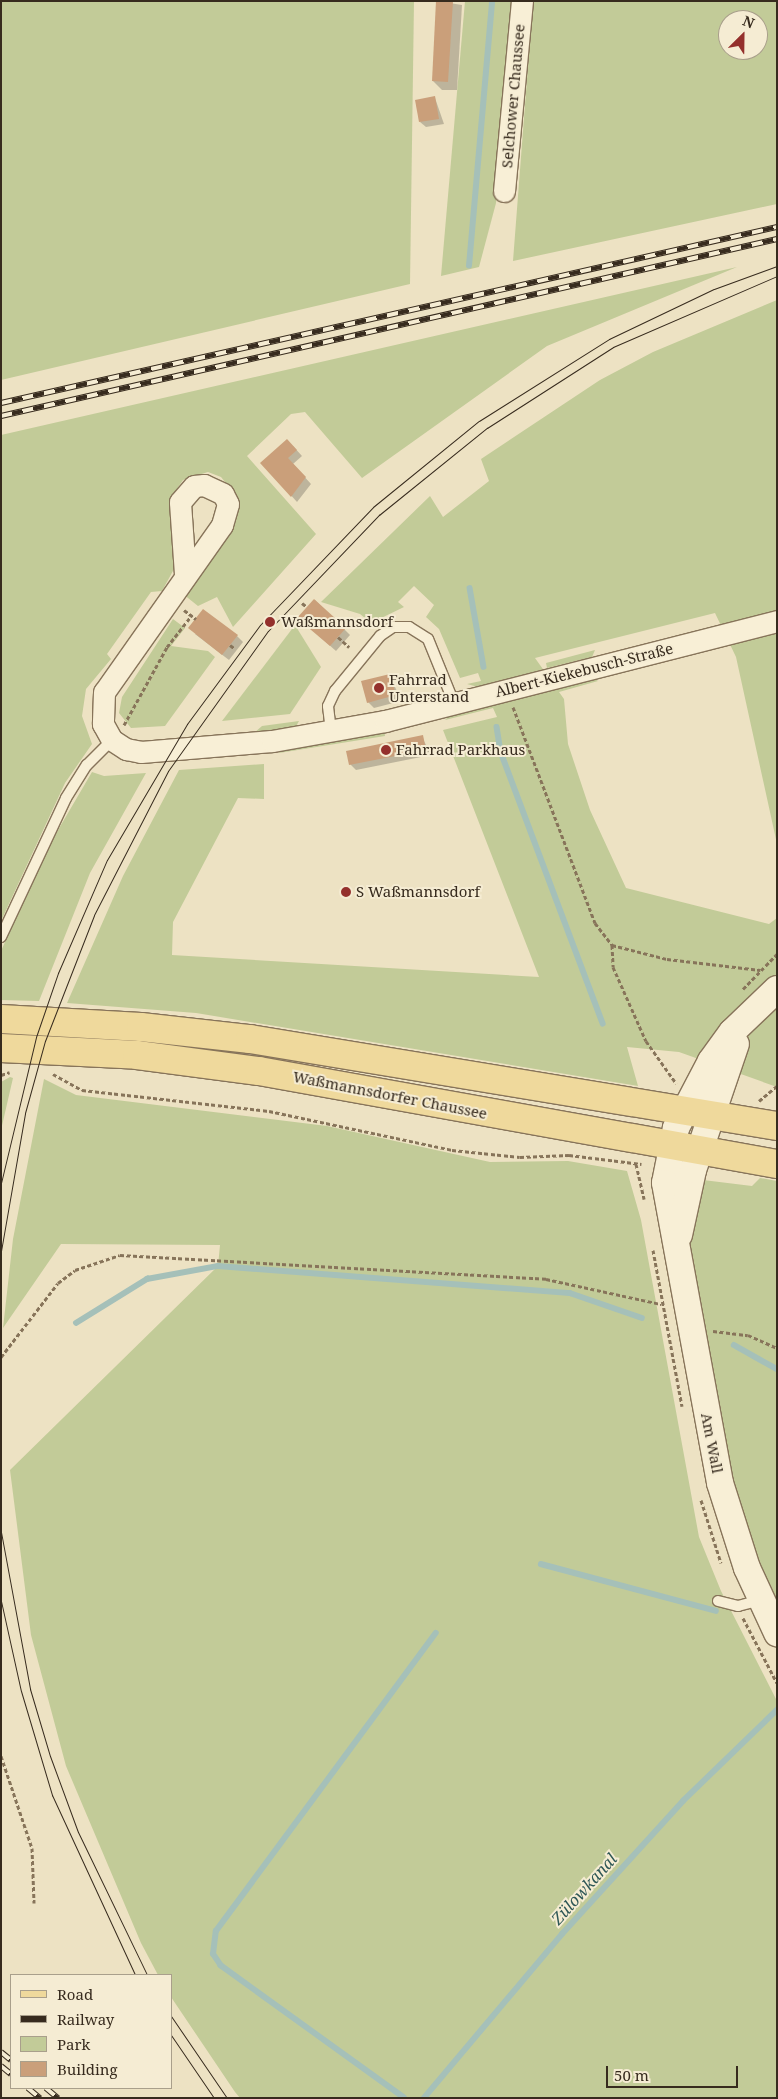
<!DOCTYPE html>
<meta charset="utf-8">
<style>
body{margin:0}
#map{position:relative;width:778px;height:2099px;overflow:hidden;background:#ede2c3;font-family:"Noto Serif",serif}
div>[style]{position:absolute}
.green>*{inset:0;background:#c2cb98}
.shadow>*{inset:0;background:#0003}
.stream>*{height:5.5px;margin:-2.75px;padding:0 2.75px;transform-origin:2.75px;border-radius:2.75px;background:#a5c0b9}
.building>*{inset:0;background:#ca9f7a}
.path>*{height:3px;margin-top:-1.5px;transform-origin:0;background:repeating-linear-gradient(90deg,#87745a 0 4px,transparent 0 6.5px)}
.roads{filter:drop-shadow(1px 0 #87745a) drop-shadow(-1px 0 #87745a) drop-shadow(0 1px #87745a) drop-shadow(0 -1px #87745a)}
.service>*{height:10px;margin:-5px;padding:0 5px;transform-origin:5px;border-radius:5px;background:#f8efd6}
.minor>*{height:21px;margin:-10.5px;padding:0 10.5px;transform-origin:10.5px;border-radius:10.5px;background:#f8efd6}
.tertiary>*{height:26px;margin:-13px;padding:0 13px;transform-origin:13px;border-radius:13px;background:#f8efd6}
.primary>*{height:28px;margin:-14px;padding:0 14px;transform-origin:14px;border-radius:14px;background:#efd99c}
.tram>*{height:1px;margin:-0.5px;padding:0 0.5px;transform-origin:0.5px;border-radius:0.5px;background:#372b1e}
.rail>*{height:5.5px;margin-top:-2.75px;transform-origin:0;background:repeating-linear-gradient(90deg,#f5ecd3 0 11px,#372b1e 0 22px);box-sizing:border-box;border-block:1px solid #372b1e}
.dots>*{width:14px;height:14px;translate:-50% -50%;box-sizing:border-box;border:2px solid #f5ecd3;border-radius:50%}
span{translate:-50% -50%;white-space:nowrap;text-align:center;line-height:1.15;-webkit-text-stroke:4px #f5ecd3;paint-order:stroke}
.street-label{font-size:15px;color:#372b1e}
.poi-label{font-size:15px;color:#372b1e}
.left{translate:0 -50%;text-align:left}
.water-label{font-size:16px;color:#2e5756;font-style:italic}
.frame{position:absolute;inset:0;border:2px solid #372b1e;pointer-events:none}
.legend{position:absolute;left:10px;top:1974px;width:162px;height:115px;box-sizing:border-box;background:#f5ecd3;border:1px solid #a99f8b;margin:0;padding:6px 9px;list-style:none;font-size:15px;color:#372b1e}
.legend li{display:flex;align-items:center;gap:10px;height:25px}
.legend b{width:25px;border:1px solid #a99f8b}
.north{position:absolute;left:718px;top:10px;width:50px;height:50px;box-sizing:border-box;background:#f5ecd3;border:1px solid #a99f8b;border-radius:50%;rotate:23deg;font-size:14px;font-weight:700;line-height:20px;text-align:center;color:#372b1e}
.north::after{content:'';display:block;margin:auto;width:18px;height:22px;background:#94302c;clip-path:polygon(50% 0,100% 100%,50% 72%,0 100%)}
.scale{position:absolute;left:606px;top:2066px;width:132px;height:22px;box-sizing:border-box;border:2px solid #372b1e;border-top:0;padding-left:6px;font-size:15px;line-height:18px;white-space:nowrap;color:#372b1e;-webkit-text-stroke:4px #f5ecd3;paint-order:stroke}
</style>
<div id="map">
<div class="green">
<div style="clip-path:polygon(1px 1px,414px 1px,410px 284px,1px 380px)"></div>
<div style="clip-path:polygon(465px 1px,512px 1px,496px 203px,479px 267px,441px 276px)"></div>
<div style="clip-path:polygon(evenodd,533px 1px,777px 1px,777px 204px,513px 261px,533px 1px,728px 20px,758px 20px,758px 50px,728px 50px,728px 20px)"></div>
<div style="clip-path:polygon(737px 267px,547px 346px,362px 478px,305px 412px,291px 414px,247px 456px,316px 534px,233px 627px,217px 597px,198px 606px,183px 594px,236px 522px,238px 498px,221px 477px,208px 472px,183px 480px,170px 499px,174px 569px,162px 591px,151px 592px,107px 654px,111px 659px,86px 689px,82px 716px,92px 744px,65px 783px,1px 921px,1px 435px)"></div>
<div style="clip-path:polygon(777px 300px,777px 844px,736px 657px,715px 613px,535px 658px,555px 686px,591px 677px,598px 681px,559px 692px,564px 699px,568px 744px,590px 810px,626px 888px,769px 924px,777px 918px,777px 1087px,679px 1052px,627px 1047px,638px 1086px,196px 1013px,67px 1003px,123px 876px,179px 770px,264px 764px,264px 799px,238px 798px,173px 922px,172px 955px,539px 977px,443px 730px,497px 717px,493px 708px,445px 720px,478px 687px,467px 684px,481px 681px,478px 673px,460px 678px,439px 629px,426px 617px,434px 605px,414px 586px,398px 602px,404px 607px,371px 623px,360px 614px,321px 602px,430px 496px,443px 517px,489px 481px,481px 459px,600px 380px,653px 352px)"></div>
<div style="clip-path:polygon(173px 619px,185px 628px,171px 646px,208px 651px,215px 657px,165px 726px,131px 728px,119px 713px,122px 697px)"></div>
<div style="clip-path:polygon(295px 625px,321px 667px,290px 714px,222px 721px)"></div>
<div style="clip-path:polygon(595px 650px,592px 657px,547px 668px,546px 663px)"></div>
<div style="clip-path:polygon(299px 721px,295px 728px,254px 733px,262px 726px)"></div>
<div style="clip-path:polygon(384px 731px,385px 736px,279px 753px,281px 749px)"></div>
<div style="clip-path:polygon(92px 772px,104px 776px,146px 773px,90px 873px,39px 1001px,1px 1000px,1px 951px,44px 854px)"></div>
<div style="clip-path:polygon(10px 1077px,13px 1078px,1px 1130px,1px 1082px)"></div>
<div style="clip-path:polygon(44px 1079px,76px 1095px,327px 1126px,490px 1162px,568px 1161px,627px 1171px,641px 1220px,699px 1537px,721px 1591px,777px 1701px,777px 2098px,240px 2098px,235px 2092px,171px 1997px,171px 1975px,158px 1975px,141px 1943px,66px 1766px,31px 1635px,10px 1470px,218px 1266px,220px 1245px,61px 1244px,3px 1328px,13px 1239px)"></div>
<div style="clip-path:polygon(760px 1178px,777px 1181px,777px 1609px,730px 1480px,689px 1248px,689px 1230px,703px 1180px,752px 1186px)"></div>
</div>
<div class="shadow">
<div style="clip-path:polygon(437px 1px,462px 5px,457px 90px,442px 90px,433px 81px)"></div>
<div style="clip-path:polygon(435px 98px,444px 124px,426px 127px,420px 122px)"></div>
<div style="clip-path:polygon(293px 446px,302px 456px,293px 464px,311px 484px,297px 502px,262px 463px)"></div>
<div style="clip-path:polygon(315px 600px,350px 635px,336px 651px,304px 623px)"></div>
<div style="clip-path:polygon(195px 634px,237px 636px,243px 642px,229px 660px)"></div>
<div style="clip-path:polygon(390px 675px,401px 701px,374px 708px,368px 702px)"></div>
<div style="clip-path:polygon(422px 737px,431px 755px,356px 770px,350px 764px)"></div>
</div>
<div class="stream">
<div style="left:469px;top:266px;width:266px;rotate:-85deg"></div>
<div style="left:470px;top:588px;width:80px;rotate:80deg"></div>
<div style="left:497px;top:727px;width:25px;rotate:81deg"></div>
<div style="left:501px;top:752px;width:290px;rotate:69.4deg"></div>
<div style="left:76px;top:1323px;width:84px;rotate:-31.8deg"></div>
<div style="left:147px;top:1279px;width:72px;rotate:-10.4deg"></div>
<div style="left:218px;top:1266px;width:353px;rotate:4.4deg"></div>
<div style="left:570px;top:1293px;width:76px;rotate:19.1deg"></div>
<div style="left:734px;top:1345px;width:49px;rotate:29.2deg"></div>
<div style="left:541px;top:1564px;width:181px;rotate:15deg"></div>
<div style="left:404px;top:2098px;width:226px;rotate:-144.2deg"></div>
<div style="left:221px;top:1966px;width:14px;rotate:-124deg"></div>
<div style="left:213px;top:1954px;width:23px;rotate:-83deg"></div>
<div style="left:216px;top:1931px;width:370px;rotate:-53.6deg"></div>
<div style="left:424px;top:2098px;width:214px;rotate:-49.9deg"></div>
<div style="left:562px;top:1934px;width:180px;rotate:-47.7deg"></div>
<div style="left:683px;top:1801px;width:131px;rotate:-44.1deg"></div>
</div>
<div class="building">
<div style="clip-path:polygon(436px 1px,453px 1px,448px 82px,432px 81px)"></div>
<div style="clip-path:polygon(435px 96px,439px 119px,419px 122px,415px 100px)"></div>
<div style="clip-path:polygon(287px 439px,297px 450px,288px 458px,306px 477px,291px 497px,260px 463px)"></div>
<div style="clip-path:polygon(314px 599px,346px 628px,330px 646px,297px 618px)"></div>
<div style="clip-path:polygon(203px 609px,238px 635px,222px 655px,188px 628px)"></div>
<div style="clip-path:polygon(390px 674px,396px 695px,367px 703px,361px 681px)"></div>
<div style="clip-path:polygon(423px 735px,426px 750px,349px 765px,346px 751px)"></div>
</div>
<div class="path">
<div style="left:302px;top:603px;width:6px;rotate:39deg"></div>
<div style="left:184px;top:610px;width:15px;rotate:37deg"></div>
<div style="left:323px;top:622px;width:8px;rotate:45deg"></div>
<div style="left:338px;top:637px;width:15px;rotate:42deg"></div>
<div style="left:230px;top:645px;width:5px;rotate:37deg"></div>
<div style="left:513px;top:707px;width:231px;rotate:69.2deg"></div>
<div style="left:595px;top:923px;width:28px;rotate:52deg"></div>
<div style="left:612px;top:945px;width:22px;rotate:87deg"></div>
<div style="left:613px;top:967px;width:81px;rotate:66deg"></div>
<div style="left:646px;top:1041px;width:52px;rotate:54.5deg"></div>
<div style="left:124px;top:725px;width:89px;rotate:-61.1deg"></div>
<div style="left:167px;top:647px;width:41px;rotate:-52deg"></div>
<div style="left:612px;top:945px;width:57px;rotate:14.3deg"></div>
<div style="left:667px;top:959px;width:94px;rotate:6.7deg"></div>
<div style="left:743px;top:989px;width:49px;rotate:-45.8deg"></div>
<div style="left:53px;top:1074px;width:33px;rotate:29deg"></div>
<div style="left:82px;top:1090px;width:188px;rotate:6.4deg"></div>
<div style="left:269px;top:1111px;width:187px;rotate:12deg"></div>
<div style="left:452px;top:1150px;width:68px;rotate:5.9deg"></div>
<div style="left:520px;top:1157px;width:49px;rotate:-2.3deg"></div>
<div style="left:569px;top:1155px;width:73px;rotate:7.1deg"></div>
<div style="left:1px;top:1075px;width:9px;rotate:-18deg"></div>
<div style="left:759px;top:1101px;width:23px;rotate:-40deg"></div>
<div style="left:636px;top:1164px;width:36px;rotate:77deg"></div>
<div style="left:653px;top:1250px;width:159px;rotate:79.5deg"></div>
<div style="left:713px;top:1331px;width:35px;rotate:7deg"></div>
<div style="left:748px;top:1335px;width:32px;rotate:24deg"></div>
<div style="left:1px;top:1357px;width:93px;rotate:-52.4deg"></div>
<div style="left:58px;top:1283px;width:21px;rotate:-37deg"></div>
<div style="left:75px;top:1270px;width:47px;rotate:-18.4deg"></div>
<div style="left:120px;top:1255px;width:427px;rotate:3.2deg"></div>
<div style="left:546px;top:1279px;width:118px;rotate:12.3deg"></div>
<div style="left:701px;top:1500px;width:66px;rotate:72.4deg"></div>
<div style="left:743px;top:1618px;width:73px;rotate:62.4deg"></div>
<div style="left:1px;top:1756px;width:97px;rotate:71.4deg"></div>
<div style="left:32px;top:1848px;width:55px;rotate:87.9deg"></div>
</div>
<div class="roads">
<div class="service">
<div style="left:331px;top:731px;width:25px;rotate:-97deg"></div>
<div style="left:328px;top:706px;width:17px;rotate:-65deg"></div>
<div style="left:335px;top:691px;width:71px;rotate:-50.7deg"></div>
<div style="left:380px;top:636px;width:16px;rotate:-35deg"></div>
<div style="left:393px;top:627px;width:16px"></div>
<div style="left:409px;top:627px;width:22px;rotate:32deg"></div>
<div style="left:428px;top:639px;width:69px;rotate:67.9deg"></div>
<div style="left:1px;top:937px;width:153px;rotate:-64.9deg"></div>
<div style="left:66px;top:798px;width:39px;rotate:-58deg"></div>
<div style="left:87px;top:765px;width:35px;rotate:-45deg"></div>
<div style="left:718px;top:1601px;width:21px;rotate:14deg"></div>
<div style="left:738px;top:1606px;width:23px;rotate:-15deg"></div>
</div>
<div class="minor">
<div style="left:504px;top:191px;width:191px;rotate:-84.6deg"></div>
<div style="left:185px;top:574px;width:72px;rotate:-94deg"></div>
<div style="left:180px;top:502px;width:21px;rotate:-49deg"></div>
<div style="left:194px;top:486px;width:10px;rotate:-6deg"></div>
<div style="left:204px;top:485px;width:21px;rotate:25deg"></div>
<div style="left:223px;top:494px;width:11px;rotate:63deg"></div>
<div style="left:228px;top:504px;width:22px;rotate:106deg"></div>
<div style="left:222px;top:525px;width:204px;rotate:125.2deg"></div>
<div style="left:104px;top:692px;width:32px;rotate:92deg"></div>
<div style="left:103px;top:724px;width:18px;rotate:61deg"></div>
<div style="left:112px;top:740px;width:17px;rotate:33deg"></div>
<div style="left:126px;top:749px;width:15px;rotate:11deg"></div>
<div style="left:141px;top:752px;width:131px;rotate:-4.8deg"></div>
<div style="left:272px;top:741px;width:115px;rotate:-10deg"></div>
<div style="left:385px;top:721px;width:405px;rotate:-14.3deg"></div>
</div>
<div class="tertiary">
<div style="left:777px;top:989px;width:62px;rotate:136.3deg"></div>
<div style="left:732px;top:1032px;width:36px;rotate:126deg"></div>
<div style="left:711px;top:1061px;width:76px;rotate:117.6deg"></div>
<div style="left:676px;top:1128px;width:56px;rotate:101.3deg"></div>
<div style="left:665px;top:1183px;width:305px;rotate:79.6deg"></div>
<div style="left:720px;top:1483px;width:89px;rotate:72.4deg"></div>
<div style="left:747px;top:1568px;width:72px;rotate:65.2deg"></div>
<div style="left:679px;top:1235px;width:66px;rotate:-77.8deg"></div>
<div style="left:693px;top:1170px;width:133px;rotate:-71.2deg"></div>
</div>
<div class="primary">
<div style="left:1px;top:1019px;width:140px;rotate:3.3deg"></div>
<div style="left:141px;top:1027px;width:110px;rotate:6.3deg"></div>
<div style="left:250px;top:1039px;width:534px;rotate:9.37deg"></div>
<div style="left:1px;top:1048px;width:136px;rotate:2.9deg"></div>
<div style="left:137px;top:1055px;width:123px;rotate:7.5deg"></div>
<div style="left:259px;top:1071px;width:526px;rotate:10.18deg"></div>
</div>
</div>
<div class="tram">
<div style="left:1px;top:1183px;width:150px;rotate:-76.5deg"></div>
<div style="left:36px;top:1037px;width:68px;rotate:-71deg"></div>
<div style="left:58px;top:973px;width:123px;rotate:-66.6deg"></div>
<div style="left:107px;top:860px;width:158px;rotate:-59.5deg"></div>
<div style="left:187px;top:724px;width:123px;rotate:-53.6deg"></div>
<div style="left:260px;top:625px;width:163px;rotate:-46.2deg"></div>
<div style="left:373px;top:507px;width:136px;rotate:-39.1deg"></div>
<div style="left:479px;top:421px;width:154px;rotate:-32.2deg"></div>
<div style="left:609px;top:339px;width:116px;rotate:-25.5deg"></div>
<div style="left:714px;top:289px;width:67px;rotate:-20.1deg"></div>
<div style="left:1px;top:1251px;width:140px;rotate:-80.1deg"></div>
<div style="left:25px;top:1113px;width:75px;rotate:-74.5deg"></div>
<div style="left:45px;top:1041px;width:135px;rotate:-68.7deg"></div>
<div style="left:94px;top:915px;width:162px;rotate:-62.8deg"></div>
<div style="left:168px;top:771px;width:172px;rotate:-54.5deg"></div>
<div style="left:268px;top:631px;width:161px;rotate:-46.3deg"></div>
<div style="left:379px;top:515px;width:139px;rotate:-38.9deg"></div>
<div style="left:487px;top:428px;width:150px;rotate:-32.7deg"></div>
<div style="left:613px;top:347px;width:179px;rotate:-23.4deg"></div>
<div style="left:1px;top:1532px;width:160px;rotate:79.5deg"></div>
<div style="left:30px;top:1689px;width:70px;rotate:73.4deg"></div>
<div style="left:50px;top:1756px;width:81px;rotate:69.8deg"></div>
<div style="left:78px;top:1832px;width:159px;rotate:64.2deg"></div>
<div style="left:1px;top:1601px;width:92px;rotate:77.5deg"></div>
<div style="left:21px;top:1691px;width:109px;rotate:73.4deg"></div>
<div style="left:52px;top:1795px;width:198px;rotate:65.2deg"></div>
<div style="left:171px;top:2016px;width:99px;rotate:55.7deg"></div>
<div style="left:171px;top:2035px;width:76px;rotate:55.7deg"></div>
</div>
<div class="rail">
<div style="left:1px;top:403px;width:796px;rotate:-12.78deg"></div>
<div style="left:1px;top:416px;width:796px;rotate:-12.85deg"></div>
<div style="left:1px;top:2052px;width:13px;rotate:39deg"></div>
<div style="left:1px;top:2066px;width:13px;rotate:39deg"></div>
<div style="left:28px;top:2088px;width:16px;rotate:40deg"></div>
<div style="left:46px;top:2088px;width:16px;rotate:40deg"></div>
</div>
<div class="dots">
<div style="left:270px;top:622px;background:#94302c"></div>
<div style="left:379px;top:688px;background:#94302c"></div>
<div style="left:386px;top:750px;background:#94302c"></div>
<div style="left:346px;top:892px;background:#94302c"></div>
</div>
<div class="street-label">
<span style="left:513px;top:96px;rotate:-85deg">Selchower Chaussee</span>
<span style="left:584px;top:670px;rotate:-14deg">Albert-Kiekebusch-Straße</span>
<span style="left:390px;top:1095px;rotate:11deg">Waßmannsdorfer Chaussee</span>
<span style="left:712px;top:1443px;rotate:79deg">Am Wall</span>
</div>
<div class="poi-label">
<span class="left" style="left:281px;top:622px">Waßmannsdorf</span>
<span class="left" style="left:389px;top:688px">Fahrrad<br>Unterstand</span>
<span class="left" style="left:396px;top:750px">Fahrrad Parkhaus</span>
<span class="left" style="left:356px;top:892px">S Waßmannsdorf</span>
</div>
<div class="water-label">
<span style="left:584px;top:1889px;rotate:-48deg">Zülowkanal</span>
</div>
<div class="frame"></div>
<ul class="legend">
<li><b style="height:6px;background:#efd99c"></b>Road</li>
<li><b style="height:6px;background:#372b1e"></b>Railway</li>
<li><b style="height:14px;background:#c2cb98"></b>Park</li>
<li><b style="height:14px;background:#ca9f7a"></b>Building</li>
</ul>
<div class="north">N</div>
<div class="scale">50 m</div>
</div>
